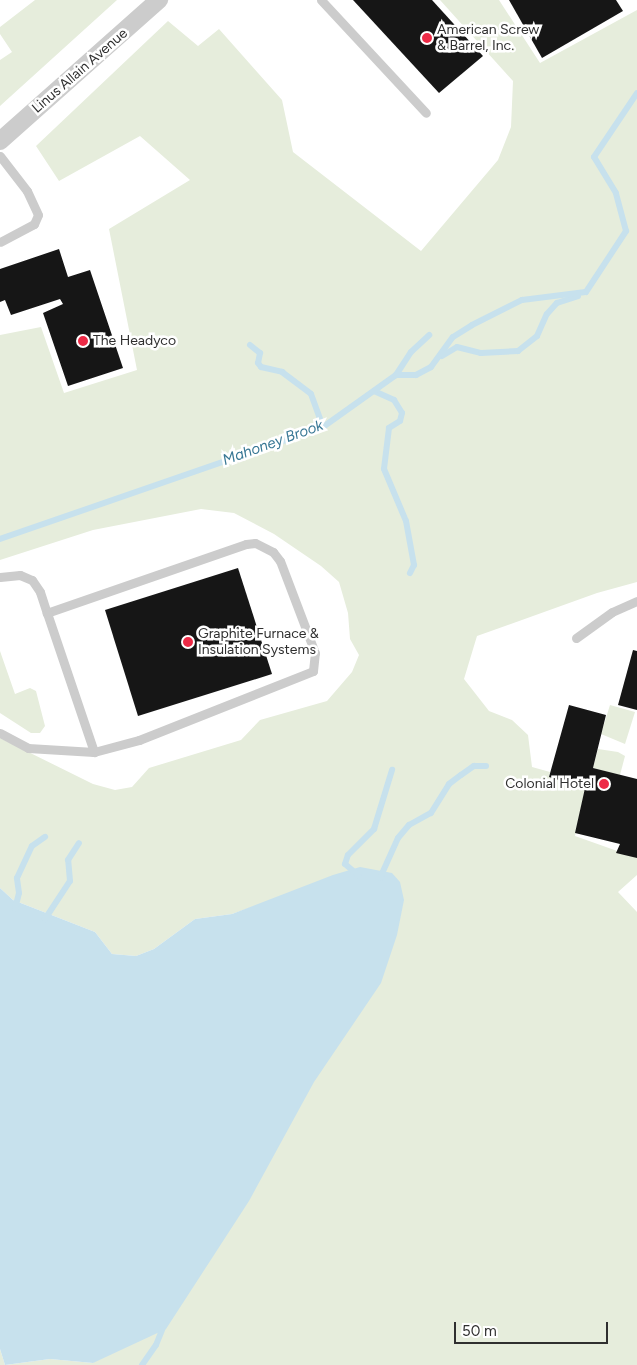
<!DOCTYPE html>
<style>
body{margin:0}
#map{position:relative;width:637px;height:1365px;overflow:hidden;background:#fff;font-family:Figtree,sans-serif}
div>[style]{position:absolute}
.green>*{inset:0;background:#e6eddc}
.water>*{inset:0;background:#c7e1ed}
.stream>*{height:6px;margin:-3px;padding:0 3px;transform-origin:3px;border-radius:3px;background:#c7e1ed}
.building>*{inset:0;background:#161616}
.lane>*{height:9px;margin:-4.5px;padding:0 4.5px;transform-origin:4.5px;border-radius:4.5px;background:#ccc}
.street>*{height:18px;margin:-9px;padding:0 9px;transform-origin:9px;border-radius:9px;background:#ccc}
.dots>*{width:14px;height:14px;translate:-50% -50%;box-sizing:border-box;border:2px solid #fff;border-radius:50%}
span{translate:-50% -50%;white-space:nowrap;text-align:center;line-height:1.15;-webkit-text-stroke:5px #fff;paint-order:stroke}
.poi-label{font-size:14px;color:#2f2f2f}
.left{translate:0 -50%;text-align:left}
.right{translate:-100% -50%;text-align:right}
.street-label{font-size:14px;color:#2f2f2f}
.water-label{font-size:15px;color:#397895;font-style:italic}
.scale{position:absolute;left:454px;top:1322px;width:154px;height:22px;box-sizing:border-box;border:2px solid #2f2f2f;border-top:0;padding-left:6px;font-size:15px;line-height:18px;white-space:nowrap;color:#2f2f2f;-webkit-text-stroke:4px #fff;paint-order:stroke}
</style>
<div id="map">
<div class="green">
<div style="clip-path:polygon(35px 0,117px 0,0 106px,0 60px,12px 52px,0 34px,0 27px)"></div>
<div style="clip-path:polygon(440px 0,499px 0,540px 63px,637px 10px,637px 582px,597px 593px,477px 636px,464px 679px,489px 711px,512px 720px,528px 735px,532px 767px,550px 772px,549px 777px,585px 788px,575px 836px,637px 858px,637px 875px,618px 892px,637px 912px,637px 1365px,0 1365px,0 1349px,5px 1365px,50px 1359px,93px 1363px,305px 888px,232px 914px,195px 919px,154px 949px,136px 956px,112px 954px,95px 932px,13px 900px,0 888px,0 738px,93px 784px,115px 790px,132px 787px,149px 768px,241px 740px,260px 720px,327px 701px,352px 672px,359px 655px,350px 639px,348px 613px,339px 582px,321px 566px,274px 534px,234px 513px,201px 509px,93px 530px,0 560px,0 335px,41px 327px,64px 393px,137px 370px,109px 229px,190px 180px,140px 136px,59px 181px,36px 146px,168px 21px,198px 46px,219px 29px,282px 100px,293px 152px,421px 251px,498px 160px,511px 127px,513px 81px)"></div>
<div style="clip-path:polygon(0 651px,15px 694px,30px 688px,36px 691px,45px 726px,40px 733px,31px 733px,0 713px)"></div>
<div style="clip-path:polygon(610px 705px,635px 712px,625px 744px,601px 734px)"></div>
<div style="clip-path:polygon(598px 749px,618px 752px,625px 756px,620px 775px,593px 768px)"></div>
</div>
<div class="water">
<div style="clip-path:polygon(360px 867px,392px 873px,400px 882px,404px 900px,397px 935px,381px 983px,314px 1082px,249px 1201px,166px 1329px,93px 1363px,50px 1359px,5px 1365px,0 1349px,0 888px,13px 900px,95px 932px,112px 954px,136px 956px,154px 949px,195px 919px,232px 914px,333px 875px)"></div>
</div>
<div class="stream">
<div style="left:250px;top:345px;width:13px;rotate:39deg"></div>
<div style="left:260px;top:353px;width:10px;rotate:101deg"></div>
<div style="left:258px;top:363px;width:5px;rotate:53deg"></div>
<div style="left:261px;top:367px;width:22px;rotate:13deg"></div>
<div style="left:282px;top:372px;width:36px;rotate:37deg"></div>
<div style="left:311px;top:394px;width:35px;rotate:70deg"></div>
<div style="left:442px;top:356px;width:17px;rotate:-31deg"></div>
<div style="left:457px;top:347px;width:25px;rotate:14deg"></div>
<div style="left:481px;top:353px;width:37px;rotate:-3deg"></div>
<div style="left:518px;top:351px;width:24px;rotate:-38deg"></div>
<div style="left:537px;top:336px;width:24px;rotate:-66deg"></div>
<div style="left:547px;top:314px;width:15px;rotate:-48deg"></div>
<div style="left:557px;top:303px;width:22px;rotate:-18deg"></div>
<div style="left:396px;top:375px;width:27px;rotate:-57deg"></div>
<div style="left:411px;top:352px;width:25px;rotate:-43deg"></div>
<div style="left:374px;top:391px;width:22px;rotate:24deg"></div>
<div style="left:394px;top:400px;width:15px;rotate:58deg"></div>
<div style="left:402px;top:413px;width:8px;rotate:104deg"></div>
<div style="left:400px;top:421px;width:13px;rotate:148deg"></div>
<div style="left:389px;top:428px;width:41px;rotate:97deg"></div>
<div style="left:384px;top:469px;width:56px;rotate:67.1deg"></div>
<div style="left:406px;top:521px;width:45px;rotate:79.7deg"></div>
<div style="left:414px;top:565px;width:9px;rotate:117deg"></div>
<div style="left:0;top:539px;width:342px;rotate:-19.1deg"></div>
<div style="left:323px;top:427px;width:90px;rotate:-35.5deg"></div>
<div style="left:396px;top:375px;width:20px"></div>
<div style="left:416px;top:375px;width:17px;rotate:-28deg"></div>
<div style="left:431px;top:367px;width:37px;rotate:-54deg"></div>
<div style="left:453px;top:337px;width:22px;rotate:-32deg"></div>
<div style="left:472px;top:325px;width:56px;rotate:-26.6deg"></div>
<div style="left:522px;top:300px;width:64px;rotate:-7.1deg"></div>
<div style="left:586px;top:292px;width:73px;rotate:-56.7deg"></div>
<div style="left:626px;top:231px;width:39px;rotate:-105deg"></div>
<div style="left:616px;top:193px;width:42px;rotate:-121.4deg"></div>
<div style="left:594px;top:157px;width:77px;rotate:-56.1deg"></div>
<div style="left:358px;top:875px;width:17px;rotate:-140deg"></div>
<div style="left:345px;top:864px;width:9px;rotate:-72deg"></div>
<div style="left:348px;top:855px;width:37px;rotate:-45deg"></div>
<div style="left:374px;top:829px;width:62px;rotate:-73deg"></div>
<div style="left:380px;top:878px;width:44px;rotate:-65.8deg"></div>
<div style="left:398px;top:838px;width:17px;rotate:-50deg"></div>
<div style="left:409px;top:825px;width:25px;rotate:-29deg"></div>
<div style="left:431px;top:813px;width:34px;rotate:-58deg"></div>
<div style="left:449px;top:784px;width:15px;rotate:-37deg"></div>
<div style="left:461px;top:775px;width:16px;rotate:-35deg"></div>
<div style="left:474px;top:766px;width:12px"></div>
<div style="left:15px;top:909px;width:16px;rotate:-76deg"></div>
<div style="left:19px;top:893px;width:15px;rotate:-98deg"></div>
<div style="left:17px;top:878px;width:35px;rotate:-65deg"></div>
<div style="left:32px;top:846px;width:16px;rotate:-35deg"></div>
<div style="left:45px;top:919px;width:45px;rotate:-56.7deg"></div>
<div style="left:70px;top:881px;width:21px;rotate:-95deg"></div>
<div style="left:68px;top:860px;width:20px;rotate:-57deg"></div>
<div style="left:142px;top:1365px;width:24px;rotate:-55deg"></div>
<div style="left:156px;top:1345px;width:24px;rotate:-68deg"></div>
</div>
<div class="building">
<div style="clip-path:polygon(353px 0,432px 0,483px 56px,439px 93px)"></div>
<div style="clip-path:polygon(509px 0,616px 0,623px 11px,542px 58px)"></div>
<div style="clip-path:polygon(59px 249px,68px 277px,90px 270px,123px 368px,68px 386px,43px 313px,63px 304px,60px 299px,11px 315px,5px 300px,0 302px,0 269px)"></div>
<div style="clip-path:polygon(238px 568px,272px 674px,138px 716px,105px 610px)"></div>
<div style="clip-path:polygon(633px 650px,637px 651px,637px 710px,618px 705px)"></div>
<div style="clip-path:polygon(569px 705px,606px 715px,593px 768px,637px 779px,637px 858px,616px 853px,620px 844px,575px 833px,585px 788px,549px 777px)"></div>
</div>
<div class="lane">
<div style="left:321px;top:0;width:154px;rotate:47.1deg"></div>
<div style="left:0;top:156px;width:44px;rotate:52.4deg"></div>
<div style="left:27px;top:191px;width:26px;rotate:65deg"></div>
<div style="left:38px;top:215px;width:10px;rotate:114deg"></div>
<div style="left:34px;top:224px;width:38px;rotate:152deg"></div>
<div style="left:0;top:577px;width:20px;rotate:-6deg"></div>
<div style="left:20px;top:575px;width:13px;rotate:23deg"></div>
<div style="left:32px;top:580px;width:14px;rotate:56deg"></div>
<div style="left:40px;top:592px;width:22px;rotate:72deg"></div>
<div style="left:576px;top:638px;width:44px;rotate:-35.8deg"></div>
<div style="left:612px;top:612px;width:27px;rotate:-24deg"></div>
<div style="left:0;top:733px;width:32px;rotate:28deg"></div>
<div style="left:28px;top:748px;width:66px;rotate:3.5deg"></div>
<div style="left:94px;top:752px;width:47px;rotate:-14.9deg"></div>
<div style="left:139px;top:740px;width:187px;rotate:-21.6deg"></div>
<div style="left:313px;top:671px;width:18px;rotate:-84deg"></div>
<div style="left:315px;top:653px;width:98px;rotate:-110.8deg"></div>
<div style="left:280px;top:561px;width:11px;rotate:-128deg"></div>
<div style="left:273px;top:552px;width:20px;rotate:-153deg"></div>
<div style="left:255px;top:543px;width:9px;rotate:174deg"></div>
<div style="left:246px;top:544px;width:211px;rotate:160.9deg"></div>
<div style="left:47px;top:613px;width:147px;rotate:71.3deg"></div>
</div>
<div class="street">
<div style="left:0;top:141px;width:213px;rotate:-41.6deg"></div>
</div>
<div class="dots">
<div style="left:427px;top:38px;background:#ed2a46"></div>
<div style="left:83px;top:341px;background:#ed2a46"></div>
<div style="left:188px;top:642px;background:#ed2a46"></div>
<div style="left:604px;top:784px;background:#ed2a46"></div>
</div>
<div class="poi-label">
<span class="left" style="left:437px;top:38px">American Screw<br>&amp; Barrel, Inc.</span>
<span class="left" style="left:93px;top:341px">The Headyco</span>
<span class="left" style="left:198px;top:642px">Graphite Furnace &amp;<br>Insulation Systems</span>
<span class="right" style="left:594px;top:784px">Colonial Hotel</span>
</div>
<div class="street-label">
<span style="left:80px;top:71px;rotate:-41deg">Linus Allain Avenue</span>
</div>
<div class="water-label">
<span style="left:273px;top:443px;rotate:-20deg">Mahoney Brook</span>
</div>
<div class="scale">50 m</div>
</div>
